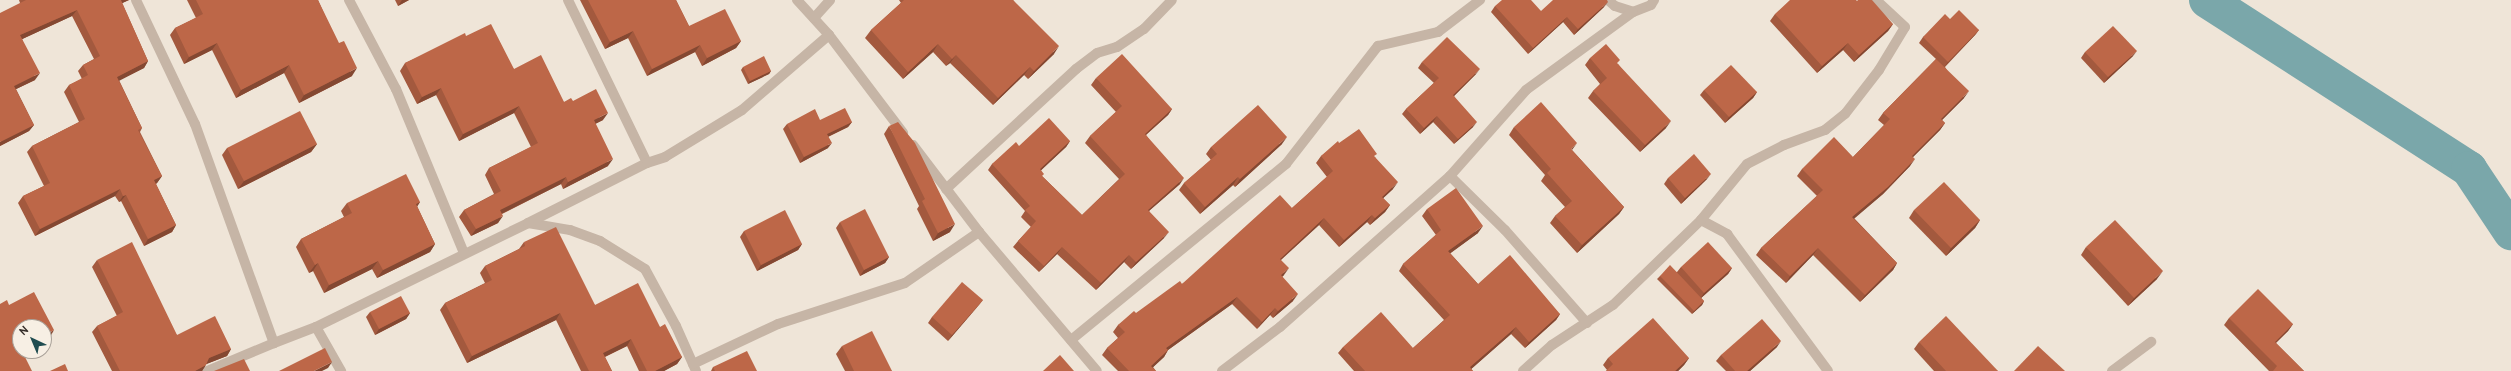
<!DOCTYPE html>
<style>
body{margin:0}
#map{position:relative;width:2511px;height:371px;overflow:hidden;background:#efe5d8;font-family:Overpass,sans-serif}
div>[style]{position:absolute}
.river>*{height:36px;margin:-18px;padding:0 18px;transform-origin:18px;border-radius:18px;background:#7aa7aa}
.minor>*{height:10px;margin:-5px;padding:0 5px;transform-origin:5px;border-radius:5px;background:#c6b5a6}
.wall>*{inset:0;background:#a3593e}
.shaded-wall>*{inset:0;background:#844832}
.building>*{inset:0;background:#bd6748}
span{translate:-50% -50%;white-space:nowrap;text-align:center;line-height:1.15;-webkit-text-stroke:3.5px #f7efe4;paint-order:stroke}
.north{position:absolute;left:12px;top:319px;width:40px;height:40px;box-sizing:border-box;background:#f7efe4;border:1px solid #a8a098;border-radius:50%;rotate:316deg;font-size:11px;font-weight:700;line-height:16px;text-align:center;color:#322a26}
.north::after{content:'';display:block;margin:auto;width:14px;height:18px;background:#1f4c50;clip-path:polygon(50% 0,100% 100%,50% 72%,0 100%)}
</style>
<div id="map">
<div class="river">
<div style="left:2207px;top:0;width:312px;rotate:32.8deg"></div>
<div style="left:2469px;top:169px;width:76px;rotate:56.3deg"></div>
</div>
<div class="minor">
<div style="left:136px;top:0;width:137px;rotate:64.6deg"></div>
<div style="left:195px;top:124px;width:233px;rotate:70.2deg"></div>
<div style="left:274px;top:343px;width:45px;rotate:-20.9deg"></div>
<div style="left:316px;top:327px;width:236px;rotate:-26.1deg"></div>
<div style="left:528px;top:223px;width:43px;rotate:9.5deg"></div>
<div style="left:570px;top:230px;width:32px;rotate:20deg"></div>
<div style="left:600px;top:241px;width:53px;rotate:31.9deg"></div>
<div style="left:645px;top:269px;width:65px;rotate:61.5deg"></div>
<div style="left:676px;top:326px;width:49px;rotate:66deg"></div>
<div style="left:349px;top:0;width:101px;rotate:62.2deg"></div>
<div style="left:396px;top:89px;width:178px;rotate:67.5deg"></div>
<div style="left:568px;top:0;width:181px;rotate:64.1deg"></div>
<div style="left:797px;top:0;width:47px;rotate:47.6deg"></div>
<div style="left:829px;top:35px;width:123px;rotate:52.9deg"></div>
<div style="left:1608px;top:0;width:9px;rotate:41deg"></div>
<div style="left:1615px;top:6px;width:19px;rotate:18deg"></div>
<div style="left:1633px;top:12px;width:19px;rotate:-21deg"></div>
<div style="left:1651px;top:5px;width:6px;rotate:-59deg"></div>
<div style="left:814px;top:18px;width:24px;rotate:-48deg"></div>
<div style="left:913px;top:145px;width:109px;rotate:52.8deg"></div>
<div style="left:979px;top:232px;width:182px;rotate:49.7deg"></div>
<div style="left:1450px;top:176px;width:77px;rotate:44.5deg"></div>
<div style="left:1505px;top:230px;width:124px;rotate:48.6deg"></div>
<div style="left:946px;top:189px;width:177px;rotate:-42.7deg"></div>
<div style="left:1076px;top:69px;width:26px;rotate:-37deg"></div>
<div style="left:1097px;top:53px;width:21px;rotate:-17deg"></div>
<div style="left:1117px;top:47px;width:32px;rotate:-34deg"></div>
<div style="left:1144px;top:29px;width:40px;rotate:-46deg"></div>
<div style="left:1701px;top:220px;width:30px;rotate:28deg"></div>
<div style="left:1727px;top:234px;width:170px;rotate:53.6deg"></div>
<div style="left:528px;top:223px;width:133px;rotate:-26.8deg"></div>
<div style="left:647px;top:163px;width:19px;rotate:-18deg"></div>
<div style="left:665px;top:157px;width:90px;rotate:-31.4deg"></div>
<div style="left:742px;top:110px;width:115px;rotate:-40.8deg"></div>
<div style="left:316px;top:327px;width:51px;rotate:60.4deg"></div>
<div style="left:1071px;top:340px;width:278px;rotate:-39.3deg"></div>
<div style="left:1286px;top:164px;width:150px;rotate:-52.1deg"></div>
<div style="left:1378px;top:46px;width:62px;rotate:-13.1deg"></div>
<div style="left:1438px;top:32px;width:53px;rotate:-37.3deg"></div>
<div style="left:693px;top:364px;width:94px;rotate:-25.2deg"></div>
<div style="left:778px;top:324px;width:133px;rotate:-17.9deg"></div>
<div style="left:905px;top:283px;width:90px;rotate:-34.6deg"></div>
<div style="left:207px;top:371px;width:73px;rotate:-22.7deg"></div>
<div style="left:1222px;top:371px;width:73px;rotate:-37.2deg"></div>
<div style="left:1280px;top:327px;width:227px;rotate:-41.6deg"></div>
<div style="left:1450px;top:176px;width:115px;rotate:-48.5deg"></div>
<div style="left:1526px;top:90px;width:132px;rotate:-36.1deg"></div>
<div style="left:1523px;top:371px;width:39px;rotate:-42deg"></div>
<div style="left:1552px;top:345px;width:73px;rotate:-33.3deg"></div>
<div style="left:1613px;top:305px;width:122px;rotate:-44deg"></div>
<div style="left:1701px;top:220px;width:72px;rotate:-50.6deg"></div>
<div style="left:1747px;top:164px;width:42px;rotate:-27.2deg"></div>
<div style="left:1784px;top:145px;width:44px;rotate:-20.1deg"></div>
<div style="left:1825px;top:130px;width:26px;rotate:-39deg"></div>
<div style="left:1845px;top:114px;width:56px;rotate:-52.3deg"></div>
<div style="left:1879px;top:70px;width:50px;rotate:-58.8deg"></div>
<div style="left:1905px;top:27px;width:40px;rotate:-137deg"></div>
<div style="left:2112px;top:371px;width:49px;rotate:-36.6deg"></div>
</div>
<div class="wall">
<div style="clip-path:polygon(19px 0,129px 0,122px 3px,148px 61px,144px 68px,119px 80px,142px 128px,140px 132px,162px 176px,157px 183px,156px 184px,176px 225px,172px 232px,144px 246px,121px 201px,119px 202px,115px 196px,35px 236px,18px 203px,23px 196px,44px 186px,27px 152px,32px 146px,79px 122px,64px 92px,69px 85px,82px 79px,78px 71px,83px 65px,94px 59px,72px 16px,22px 39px,35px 80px,16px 89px,34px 125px,29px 131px,0 146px,20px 3px)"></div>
<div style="clip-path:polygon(187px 0,318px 0,352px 76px,299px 103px,284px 73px,236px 98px,212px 50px,184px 64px,170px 35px,175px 28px,196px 18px)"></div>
<div style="clip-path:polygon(395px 0,409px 0,398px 6px)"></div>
<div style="clip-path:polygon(580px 0,676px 0,689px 26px,741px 41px,736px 48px,702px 66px,695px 52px,647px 76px,628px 38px,605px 49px)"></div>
<div style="clip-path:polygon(899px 0,1013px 0,1054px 54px,1028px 79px,1024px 75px,993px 105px,950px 63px,946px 66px,933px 52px,903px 79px,865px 38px,871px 30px,901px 3px)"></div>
<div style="clip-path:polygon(1495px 6px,1541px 11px,1604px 7px,1574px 35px,1563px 22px,1528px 54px,1491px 12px)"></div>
<div style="clip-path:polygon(1775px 14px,1893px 24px,1888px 31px,1854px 62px,1843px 50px,1817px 73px,1770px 21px)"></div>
<div style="clip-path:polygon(1950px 19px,1979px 30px,1975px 35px,1945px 67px,1964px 98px,1942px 120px,1945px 123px,1940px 130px,1913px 157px,1910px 166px,1883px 194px,1854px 218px,1897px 263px,1893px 270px,1860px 302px,1813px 255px,1786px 283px,1756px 255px,1761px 248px,1817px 196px,1797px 176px,1802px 169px,1853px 157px,1884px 125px,1878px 120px,1883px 113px,1936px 59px,1919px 43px,1923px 37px)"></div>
<div style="clip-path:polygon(466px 36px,514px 69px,564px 102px,573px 101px,603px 120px,595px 124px,608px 166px,563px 189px,561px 184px,502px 214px,498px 223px,471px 236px,459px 217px,464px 210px,494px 194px,485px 175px,489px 168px,531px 147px,514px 113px,459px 141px,436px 95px,417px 104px,400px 71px,405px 63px)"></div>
<div style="clip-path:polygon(2085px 52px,2133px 56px,2104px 83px,2081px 58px)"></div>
<div style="clip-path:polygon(1590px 58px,1618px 64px,1666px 128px,1640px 152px,1588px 98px,1593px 91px,1600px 84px,1585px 65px)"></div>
<div style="clip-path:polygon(1422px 62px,1476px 74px,1454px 96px,1473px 127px,1454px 144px,1433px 122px,1420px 134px,1402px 114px,1406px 109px,1434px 83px,1418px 68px)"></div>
<div style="clip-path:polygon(743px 67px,771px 71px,769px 74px,748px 84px,741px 70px)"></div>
<div style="clip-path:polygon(1096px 78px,1172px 109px,1168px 115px,1146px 135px,1180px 184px,1149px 211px,1164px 238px,1131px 269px,1124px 262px,1096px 290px,1057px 254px,1039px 272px,1013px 247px,1018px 241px,1031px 227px,1021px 217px,1025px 211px,988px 170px,992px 164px,1019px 146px,1070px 141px,1066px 147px,1041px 170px,1042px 176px,1082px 215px,1119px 179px,1085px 143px,1090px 136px,1116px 112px,1091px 85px)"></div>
<div style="clip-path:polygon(1704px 90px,1757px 92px,1753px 98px,1725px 123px,1700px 95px)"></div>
<div style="clip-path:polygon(820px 120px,852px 122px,848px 127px,828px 137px,828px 148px,800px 163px,783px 129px,787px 124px)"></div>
<div style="clip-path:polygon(889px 126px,950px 232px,933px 241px,917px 209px,919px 206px,884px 134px)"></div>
<div style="clip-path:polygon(1514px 127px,1572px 150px,1624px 207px,1619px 214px,1577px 253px,1550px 223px,1555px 216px,1565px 207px,1541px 181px,1545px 175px,1509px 135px)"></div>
<div style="clip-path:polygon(1339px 143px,1375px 157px,1393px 189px,1383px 198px,1390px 205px,1385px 212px,1370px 225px,1367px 222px,1339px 247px,1319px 225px,1281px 260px,1284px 275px,1282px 277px,1293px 301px,1273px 318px,1270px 315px,1257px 329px,1232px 304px,1168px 350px,1164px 357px,1153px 367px,1156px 371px,1118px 371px,1102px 355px,1107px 348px,1118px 338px,1113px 332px,1118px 325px,1182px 284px,1292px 208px,1327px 177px,1316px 163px,1321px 156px)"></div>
<div style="clip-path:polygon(317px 144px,311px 152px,238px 189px,222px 155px,227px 148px)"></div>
<div style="clip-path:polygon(1282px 144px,1235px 187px,1233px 185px,1200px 214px,1179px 190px,1184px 183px,1211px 160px,1206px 154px,1211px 147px)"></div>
<div style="clip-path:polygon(1668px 178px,1707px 179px,1681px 204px,1664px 184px)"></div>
<div style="clip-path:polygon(420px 202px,417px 206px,435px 244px,430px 252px,377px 278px,372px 269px,324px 293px,313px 271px,309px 273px,296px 247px,301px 239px,344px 217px,341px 211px,347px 203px)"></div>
<div style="clip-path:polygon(1427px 209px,1478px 233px,1450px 253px,1478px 284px,1560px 314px,1556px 320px,1525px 348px,1511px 334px,1471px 369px,1473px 371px,1354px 371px,1338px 353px,1343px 347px,1413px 348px,1444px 320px,1399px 271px,1403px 264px,1436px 235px,1422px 216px)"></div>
<div style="clip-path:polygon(1914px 210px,1980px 220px,1975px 228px,1946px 256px,1909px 218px)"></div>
<div style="clip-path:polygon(840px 222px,889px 257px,885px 263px,860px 276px,836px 228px)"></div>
<div style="clip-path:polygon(744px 231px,802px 244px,798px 250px,757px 271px,740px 237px)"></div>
<div style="clip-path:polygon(524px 242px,595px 305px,660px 327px,682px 357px,677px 364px,664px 371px,639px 371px,627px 346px,605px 357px,612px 371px,581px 371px,556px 320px,467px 363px,440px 310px,445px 303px,485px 283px,480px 273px,485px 266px,519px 249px)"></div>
<div style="clip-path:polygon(2086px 247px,2157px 279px,2128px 306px,2081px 255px)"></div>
<div style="clip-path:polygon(97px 260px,177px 335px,231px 349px,227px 356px,206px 364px,202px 371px,112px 371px,92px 332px,97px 326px,117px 316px,92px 267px)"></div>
<div style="clip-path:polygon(1681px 267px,1732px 268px,1728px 274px,1701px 298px,1704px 301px,1702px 305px,1692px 314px,1657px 279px,1660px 276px,1677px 272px)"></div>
<div style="clip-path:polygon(983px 300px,978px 306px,948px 341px,928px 323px,932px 317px)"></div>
<div style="clip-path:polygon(370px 312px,410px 313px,406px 319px,375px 335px,366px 317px)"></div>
<div style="clip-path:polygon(2229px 318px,2293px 324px,2288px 331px,2276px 343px,2304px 371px,2269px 371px,2224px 325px)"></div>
<div style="clip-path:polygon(1919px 342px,1998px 371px,1934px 371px,1914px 349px)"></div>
<div style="clip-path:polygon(842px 346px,892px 371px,845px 371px,836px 354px)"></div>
<div style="clip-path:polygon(1777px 347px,1750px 371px,1726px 371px,1716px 361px,1721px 355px)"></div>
<div style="clip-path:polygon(1608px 358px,1689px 358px,1684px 365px,1678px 371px,1606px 371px,1607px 370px,1603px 365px)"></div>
<div style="clip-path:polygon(713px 367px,757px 371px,711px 371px)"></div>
</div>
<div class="shaded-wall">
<div style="clip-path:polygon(121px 0,129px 0,116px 6px)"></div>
<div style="clip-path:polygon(402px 0,409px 0,398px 6px)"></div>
<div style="clip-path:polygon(1608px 2px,1604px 7px,1574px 35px,1578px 29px)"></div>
<div style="clip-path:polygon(77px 10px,72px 16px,16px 42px,20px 35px)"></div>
<div style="clip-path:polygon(1567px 17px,1563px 22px,1528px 54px,1533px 48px)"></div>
<div style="clip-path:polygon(1893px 24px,1888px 31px,1854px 62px,1859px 55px)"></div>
<div style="clip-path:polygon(1979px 30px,1975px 35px,1944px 67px,1948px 62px)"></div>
<div style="clip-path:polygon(633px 31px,628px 38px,605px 49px,610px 42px)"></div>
<div style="clip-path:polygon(741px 41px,736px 48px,702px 66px,707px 58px)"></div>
<div style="clip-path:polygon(217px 43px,212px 50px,184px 64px,189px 57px)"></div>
<div style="clip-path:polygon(1848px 43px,1843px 50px,1817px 73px,1822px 66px)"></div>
<div style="clip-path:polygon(938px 44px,933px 52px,903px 79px,908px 72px)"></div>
<div style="clip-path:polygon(700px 45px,695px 52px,647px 76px,652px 69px)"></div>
<div style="clip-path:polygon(1059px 46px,1054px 54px,1028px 79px,1034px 71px)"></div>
<div style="clip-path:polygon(2137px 51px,2133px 56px,2104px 83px,2108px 77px)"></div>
<div style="clip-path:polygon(956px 55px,950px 63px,946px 66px,952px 59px)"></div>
<div style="clip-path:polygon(148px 61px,144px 68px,113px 84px,117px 77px)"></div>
<div style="clip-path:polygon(289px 65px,284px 73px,236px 98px,241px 90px)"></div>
<div style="clip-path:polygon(1030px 67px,1024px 75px,993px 105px,998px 98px)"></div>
<div style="clip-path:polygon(357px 68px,352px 76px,299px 103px,304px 95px)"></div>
<div style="clip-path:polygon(1480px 69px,1476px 74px,1449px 101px,1453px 95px)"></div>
<div style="clip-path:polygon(771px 71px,769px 74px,748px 84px,750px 81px)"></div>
<div style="clip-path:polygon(40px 73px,35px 80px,10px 92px,14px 86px)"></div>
<div style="clip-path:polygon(441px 88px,436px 95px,417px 104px,422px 97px)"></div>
<div style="clip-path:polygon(1969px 91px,1964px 98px,1936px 126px,1941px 119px)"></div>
<div style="clip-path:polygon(1757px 92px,1753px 98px,1725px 123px,1729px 117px)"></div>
<div style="clip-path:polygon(519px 106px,514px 113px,459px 141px,463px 134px)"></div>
<div style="clip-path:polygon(1172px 109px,1168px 115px,1140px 140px,1145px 134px)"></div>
<div style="clip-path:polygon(608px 113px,603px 120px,589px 127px,594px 120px)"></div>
<div style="clip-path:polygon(1437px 116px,1433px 122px,1420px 134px,1424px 128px)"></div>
<div style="clip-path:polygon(1671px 121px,1666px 128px,1640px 152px,1645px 145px)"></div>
<div style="clip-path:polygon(852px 122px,848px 127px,823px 139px,827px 134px)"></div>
<div style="clip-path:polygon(1477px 122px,1473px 127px,1454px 144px,1458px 139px)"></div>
<div style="clip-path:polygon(1945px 123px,1940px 130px,1907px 163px,1912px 156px)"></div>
<div style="clip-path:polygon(34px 125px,29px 131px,0 146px,0 142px)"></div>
<div style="clip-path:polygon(1287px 137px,1282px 144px,1235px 187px,1240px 179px)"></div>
<div style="clip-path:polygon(1070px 141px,1066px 147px,1035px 176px,1040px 169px)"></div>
<div style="clip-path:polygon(832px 143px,828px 148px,800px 163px,804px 157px)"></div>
<div style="clip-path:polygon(1577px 143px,1572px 150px,1571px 149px)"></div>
<div style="clip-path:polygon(317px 144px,311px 152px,238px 189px,244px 181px)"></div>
<div style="clip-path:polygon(613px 159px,608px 166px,563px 189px,568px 182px)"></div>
<div style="clip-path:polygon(1915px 159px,1910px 166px,1883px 194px,1848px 224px,1852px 217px)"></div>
<div style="clip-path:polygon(1711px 174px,1707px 179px,1681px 204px,1685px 198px)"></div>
<div style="clip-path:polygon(162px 176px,157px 183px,150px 187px,154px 180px)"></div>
<div style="clip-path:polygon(566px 177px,561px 184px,495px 217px,500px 210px)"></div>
<div style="clip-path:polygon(1238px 177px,1233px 185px,1200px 214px,1205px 207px)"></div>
<div style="clip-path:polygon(1184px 178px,1180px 184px,1143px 216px,1148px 210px)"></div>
<div style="clip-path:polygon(1398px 182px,1393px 189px,1377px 204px,1382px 197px)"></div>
<div style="clip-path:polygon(120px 189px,115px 196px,35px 236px,40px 229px)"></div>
<div style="clip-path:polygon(126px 195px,121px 201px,119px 202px,123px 196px)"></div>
<div style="clip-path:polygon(420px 202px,415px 210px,416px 204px)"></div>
<div style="clip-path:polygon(1390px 205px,1385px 212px,1370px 225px,1375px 218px)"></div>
<div style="clip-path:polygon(1624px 207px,1619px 214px,1577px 253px,1582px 245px)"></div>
<div style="clip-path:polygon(1372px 215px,1367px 222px,1339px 247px,1344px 240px)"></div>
<div style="clip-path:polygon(503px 216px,498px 223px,471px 236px,476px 229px)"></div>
<div style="clip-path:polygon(1324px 218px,1319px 225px,1275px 265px,1280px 259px)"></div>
<div style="clip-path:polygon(1980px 220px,1975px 228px,1946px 256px,1951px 248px)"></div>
<div style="clip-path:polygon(955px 224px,950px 232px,933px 241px,938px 233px)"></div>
<div style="clip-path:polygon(176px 225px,172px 232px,144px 246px,148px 239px)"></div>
<div style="clip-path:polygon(1483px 226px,1478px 233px,1444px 258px,1448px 251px)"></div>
<div style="clip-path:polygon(1169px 232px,1164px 238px,1131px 269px,1136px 262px)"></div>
<div style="clip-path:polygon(435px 244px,430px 252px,377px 278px,383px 270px)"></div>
<div style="clip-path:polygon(802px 244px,798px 250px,757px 271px,761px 265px)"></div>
<div style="clip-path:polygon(1062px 247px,1057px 254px,1039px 272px,1044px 266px)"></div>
<div style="clip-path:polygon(1818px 248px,1813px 255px,1786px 283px,1790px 276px)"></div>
<div style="clip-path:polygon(1129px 255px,1124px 262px,1096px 290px,1101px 283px)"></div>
<div style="clip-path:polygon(889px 257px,885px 263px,860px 276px,864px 270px)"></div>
<div style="clip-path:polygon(378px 261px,372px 269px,324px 293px,329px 285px)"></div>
<div style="clip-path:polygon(318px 263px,313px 271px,309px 273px,315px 265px)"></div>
<div style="clip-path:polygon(1897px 263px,1893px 270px,1860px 302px,1865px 295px)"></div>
<div style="clip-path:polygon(1289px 268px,1284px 275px,1276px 282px,1281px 275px)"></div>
<div style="clip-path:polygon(1732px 268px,1728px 274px,1700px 299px,1704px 293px)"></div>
<div style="clip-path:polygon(2163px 271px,2157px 279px,2128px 306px,2134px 298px)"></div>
<div style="clip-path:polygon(1298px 294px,1293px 301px,1273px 318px,1278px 311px)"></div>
<div style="clip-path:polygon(1237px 297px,1232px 304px,1161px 355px,1166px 348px)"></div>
<div style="clip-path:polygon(983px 300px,978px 306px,948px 341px,952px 335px)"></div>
<div style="clip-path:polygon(1704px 301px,1702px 305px,1692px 314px,1694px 311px)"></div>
<div style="clip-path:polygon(1275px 308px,1270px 315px,1257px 329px,1262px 322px)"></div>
<div style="clip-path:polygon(410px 313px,406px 319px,375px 335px,379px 329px)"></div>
<div style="clip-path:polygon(560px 313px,556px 320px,467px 363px,472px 356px)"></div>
<div style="clip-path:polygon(1560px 314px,1556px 320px,1525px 348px,1529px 342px)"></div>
<div style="clip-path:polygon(2293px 324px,2288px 331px,2269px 349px,2275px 342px)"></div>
<div style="clip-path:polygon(1516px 327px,1511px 334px,1469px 371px,1470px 367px)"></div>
<div style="clip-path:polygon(54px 330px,50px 337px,44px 340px,44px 336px)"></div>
<div style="clip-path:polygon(631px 339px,627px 346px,598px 360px,603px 353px)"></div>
<div style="clip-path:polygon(1781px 341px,1777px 347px,1750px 371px,1747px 371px)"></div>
<div style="clip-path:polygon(231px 349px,227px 356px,204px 365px,209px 358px)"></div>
<div style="clip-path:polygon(1168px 350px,1164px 357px,1149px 371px,1151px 366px)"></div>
<div style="clip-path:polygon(682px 357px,677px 364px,664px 371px,655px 371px)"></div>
<div style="clip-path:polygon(1689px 358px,1684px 365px,1678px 371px,1675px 371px)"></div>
<div style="clip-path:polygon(332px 362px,328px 368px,322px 371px,314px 371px)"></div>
<div style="clip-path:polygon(206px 365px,202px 371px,195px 371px)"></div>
</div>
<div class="building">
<div style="clip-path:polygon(26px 0,121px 0,148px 61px,117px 77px,142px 128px,138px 130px,162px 176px,154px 180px,176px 225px,148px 239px,126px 195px,123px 196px,120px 189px,40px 229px,23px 196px,50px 183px,32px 146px,85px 119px,69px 85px,88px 75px,83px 65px,100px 56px,77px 10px,20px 35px,40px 73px,14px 86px,34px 125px,0 142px,0 13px)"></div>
<div style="clip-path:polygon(196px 0,318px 0,339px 43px,344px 41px,357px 68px,304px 95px,289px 65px,241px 90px,217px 43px,189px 57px,175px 28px,203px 14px)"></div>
<div style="clip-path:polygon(588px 0,676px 0,689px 26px,725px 9px,741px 41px,707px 58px,700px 45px,652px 69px,633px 31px,610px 42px)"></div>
<div style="clip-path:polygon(904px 0,1013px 0,1059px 46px,1034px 71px,1030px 67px,998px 98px,956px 55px,952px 59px,938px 44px,908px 72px,871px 30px)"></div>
<div style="clip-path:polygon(1502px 0,1531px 0,1541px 11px,1553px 0,1607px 0,1608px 2px,1578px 29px,1567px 17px,1533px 48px,1495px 6px)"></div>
<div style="clip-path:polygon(1790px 0,1856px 0,1857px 1px,1858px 0,1872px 0,1893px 24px,1859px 55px,1848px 43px,1822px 66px,1775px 14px)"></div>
<div style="clip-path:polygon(1959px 10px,1979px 30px,1948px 62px,1923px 37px,1945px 14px,1950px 19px)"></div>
<div style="clip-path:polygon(491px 24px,514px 69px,541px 55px,564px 102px,571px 98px,573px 101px,596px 89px,608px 113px,594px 120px,613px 159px,568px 182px,566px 177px,500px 210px,503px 216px,476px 229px,464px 210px,501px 191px,489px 168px,538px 143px,519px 106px,463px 134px,441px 88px,422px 97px,405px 63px,465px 33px,466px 36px)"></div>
<div style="clip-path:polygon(2113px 26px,2137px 51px,2108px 77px,2085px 52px)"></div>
<div style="clip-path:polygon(1447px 37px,1480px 69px,1453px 95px,1477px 122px,1458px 139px,1437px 116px,1424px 128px,1406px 109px,1439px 78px,1422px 62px)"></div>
<div style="clip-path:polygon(1606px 44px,1620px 60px,1617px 63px,1671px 121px,1645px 145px,1593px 91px,1607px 78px,1590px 58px)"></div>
<div style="clip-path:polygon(1122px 54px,1172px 109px,1145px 134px,1184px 178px,1148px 210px,1169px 232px,1136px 262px,1129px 255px,1101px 283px,1062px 247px,1044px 266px,1018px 241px,1036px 221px,1025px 210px,1030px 206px,992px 164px,1016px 142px,1019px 146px,1049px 118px,1070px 141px,1040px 169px,1044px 174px,1042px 176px,1082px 215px,1125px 174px,1090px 136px,1122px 106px,1096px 78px)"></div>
<div style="clip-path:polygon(764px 56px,771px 71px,750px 81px,743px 67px)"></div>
<div style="clip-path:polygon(1936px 59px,1969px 91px,1941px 119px,1945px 123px,1912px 156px,1915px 159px,1888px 187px,1852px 217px,1897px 263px,1865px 295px,1818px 248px,1790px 276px,1761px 248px,1823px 190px,1802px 169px,1834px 137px,1853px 157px,1890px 119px,1883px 113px)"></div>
<div style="clip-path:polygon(1731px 65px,1757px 92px,1729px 117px,1704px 90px)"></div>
<div style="clip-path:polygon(1541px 102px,1577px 143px,1571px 149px,1624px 207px,1582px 245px,1555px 216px,1572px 201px,1547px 173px,1551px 169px,1514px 127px)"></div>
<div style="clip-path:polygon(1258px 105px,1287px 137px,1240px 179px,1238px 177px,1205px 207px,1184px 183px,1217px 154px,1211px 147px)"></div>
<div style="clip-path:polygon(845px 108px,852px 122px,827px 134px,832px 143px,804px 157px,787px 124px,815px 109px,820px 120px)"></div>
<div style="clip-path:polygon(300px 111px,317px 144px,244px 181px,227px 148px)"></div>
<div style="clip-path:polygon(898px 122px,915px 143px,955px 224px,938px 233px,922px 201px,925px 199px,889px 126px)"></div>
<div style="clip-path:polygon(1359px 129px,1377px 154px,1374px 156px,1398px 182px,1382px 197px,1390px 205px,1375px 218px,1372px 215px,1344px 240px,1324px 218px,1280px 259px,1289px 268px,1281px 275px,1298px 294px,1278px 311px,1275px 308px,1262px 322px,1237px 297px,1166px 348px,1168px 350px,1151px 366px,1156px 371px,1129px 371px,1107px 348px,1125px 332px,1118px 325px,1134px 311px,1136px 313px,1180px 281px,1182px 284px,1280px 195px,1292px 208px,1333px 171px,1321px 156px,1338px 141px,1339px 143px)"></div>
<div style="clip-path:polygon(1694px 154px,1711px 174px,1685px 198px,1668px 178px)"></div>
<div style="clip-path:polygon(406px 174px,420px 202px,416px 204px,435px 244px,383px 270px,378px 261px,329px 285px,318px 263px,315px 265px,301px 239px,352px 213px,347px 203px)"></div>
<div style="clip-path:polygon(1944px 182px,1980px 220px,1951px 248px,1914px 210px)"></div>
<div style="clip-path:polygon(1456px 188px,1483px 226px,1448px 251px,1478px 284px,1510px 255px,1560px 314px,1529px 342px,1516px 327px,1470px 367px,1473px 371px,1365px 371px,1343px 347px,1381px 312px,1413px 348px,1450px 315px,1403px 264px,1441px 230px,1427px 209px)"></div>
<div style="clip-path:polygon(865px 209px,889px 257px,864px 270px,840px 222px)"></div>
<div style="clip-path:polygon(785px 210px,802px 244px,761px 265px,744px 231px)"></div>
<div style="clip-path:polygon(2115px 220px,2163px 271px,2134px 298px,2086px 247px)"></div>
<div style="clip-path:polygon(556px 227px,595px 305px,638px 283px,660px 327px,665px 324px,682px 357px,655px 371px,647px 371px,631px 339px,603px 353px,612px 371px,589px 371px,560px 313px,472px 356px,445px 303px,492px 280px,485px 266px,525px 246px,524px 242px)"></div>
<div style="clip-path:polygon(132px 242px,177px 335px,215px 316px,231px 349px,209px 358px,206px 365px,195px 371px,120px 371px,97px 326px,123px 312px,97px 260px)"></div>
<div style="clip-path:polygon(1708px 242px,1732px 268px,1704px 293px,1681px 267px)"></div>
<div style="clip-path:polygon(1670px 265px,1704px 301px,1694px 311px,1660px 276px)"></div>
<div style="clip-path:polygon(962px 282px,983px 300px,952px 335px,932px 317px)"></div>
<div style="clip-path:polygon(2258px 289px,2293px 324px,2275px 342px,2304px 371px,2273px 371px,2277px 366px,2229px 318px)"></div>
<div style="clip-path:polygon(34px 292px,54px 330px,44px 336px,44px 327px,20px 327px,20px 351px,22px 351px,32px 371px,0 371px,0 304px,7px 300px,9px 305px)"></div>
<div style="clip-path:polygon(401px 296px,410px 313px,379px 329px,370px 312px)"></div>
<div style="clip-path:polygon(1946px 316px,1998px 371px,1946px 371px,1919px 342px)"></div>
<div style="clip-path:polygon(1653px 318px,1689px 358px,1675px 371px,1606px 371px,1613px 364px,1608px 358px)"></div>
<div style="clip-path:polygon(1762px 319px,1781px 341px,1747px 371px,1735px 371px,1721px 355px)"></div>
<div style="clip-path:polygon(872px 331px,892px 371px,854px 371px,842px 346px)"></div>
<div style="clip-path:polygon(2038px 346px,2065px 371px,2014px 371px)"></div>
<div style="clip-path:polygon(325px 348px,332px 362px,314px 371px,279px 371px)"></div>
<div style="clip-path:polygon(747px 351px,757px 371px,715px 371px,713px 367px)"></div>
<div style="clip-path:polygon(1060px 355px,1074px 371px,1043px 371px)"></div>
<div style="clip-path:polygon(244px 359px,250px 371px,214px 371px)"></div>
<div style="clip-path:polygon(65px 364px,68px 371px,50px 371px)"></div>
</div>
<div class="north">N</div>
</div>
